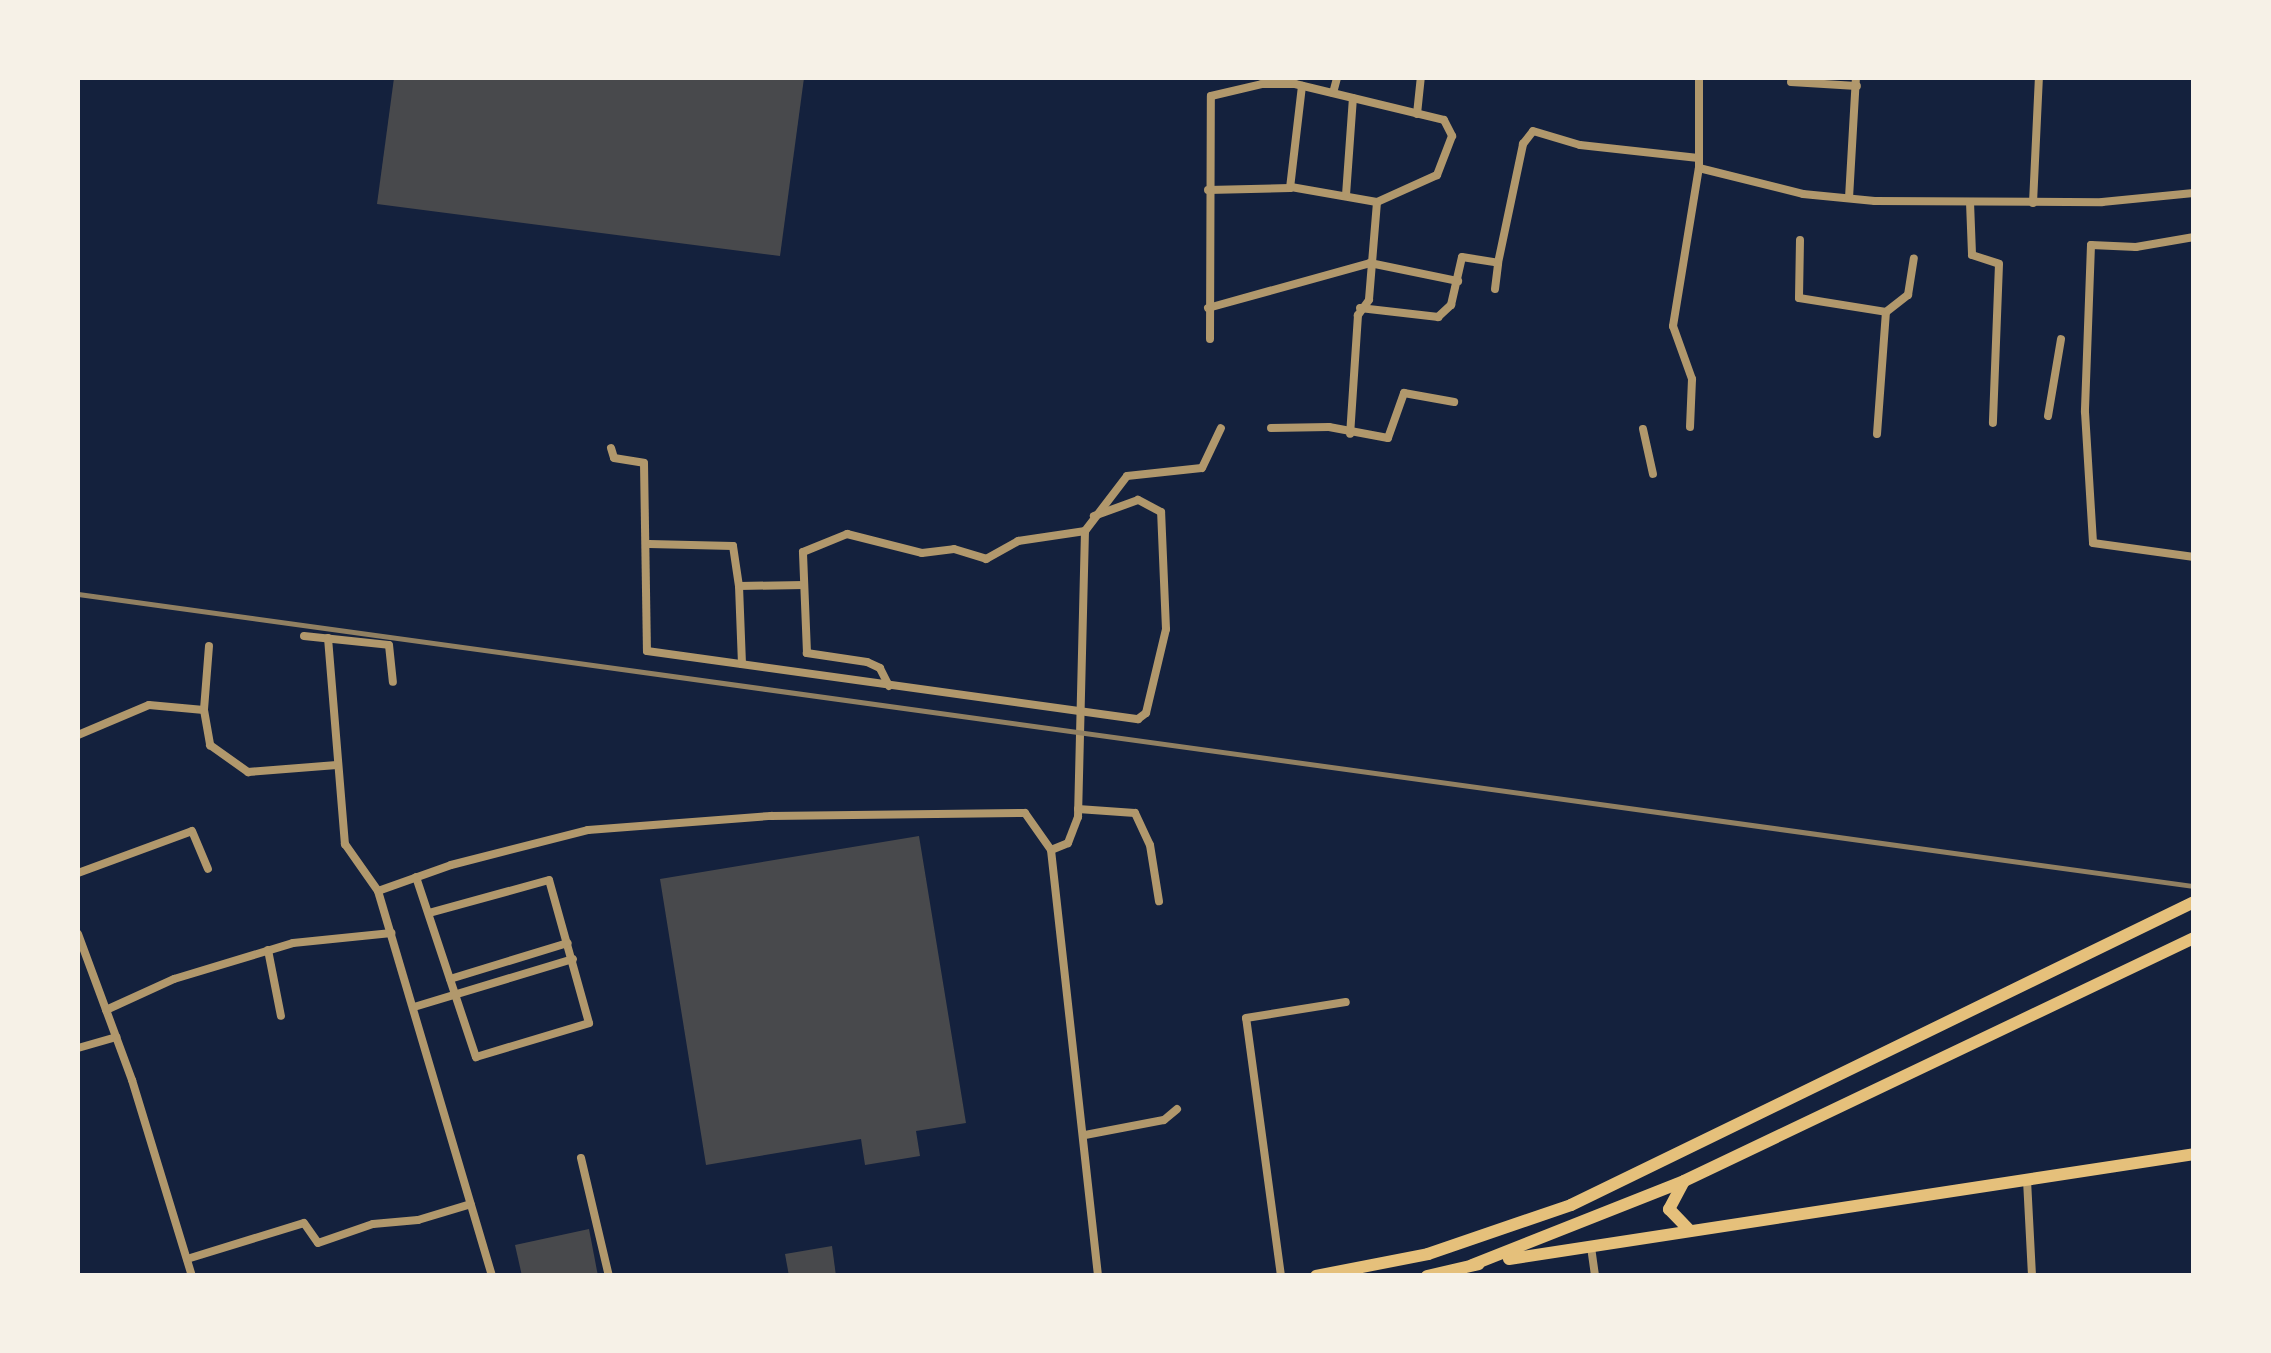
<!DOCTYPE html>
<style>
body{margin:0}
#map{position:relative;width:2271px;height:1353px;overflow:hidden;background:#14213d;font-family:Inter,sans-serif}
div>[style]{position:absolute}
.building>*{inset:0;background:#48494c}
.minor>*{height:8px;margin:-4px;padding:0 4px;transform-origin:4px;border-radius:4px;background:#b1986c}
.trunk>*{height:12px;margin:-6px;padding:0 6px;transform-origin:6px;border-radius:6px;background:#e5c07b}
.rail>*{height:5px;margin:-2.5px;padding:0 2.5px;transform-origin:2.5px;border-radius:2.5px;background:#918062}
span{translate:-50% -50%;white-space:nowrap;text-align:center;line-height:1.15;-webkit-text-stroke:8px #f6f1e7;paint-order:stroke}
.frame{position:absolute;inset:0;border:80px solid #f6f1e7;pointer-events:none}
</style>
<div id="map">
<div class="building">
<div style="clip-path:polygon(394px 78px,804px 78px,780px 256px,377px 204px)"></div>
<div style="clip-path:polygon(919px 836px,966px 1123px,916px 1131px,920px 1156px,865px 1165px,861px 1139px,706px 1165px,660px 879px)"></div>
<div style="clip-path:polygon(589px 1229px,598px 1276px,522px 1276px,515px 1245px)"></div>
<div style="clip-path:polygon(832px 1246px,836px 1276px,789px 1276px,785px 1254px)"></div>
</div>
<div class="minor">
<div style="left:1791px;top:82px;width:66px;rotate:3.5deg"></div>
<div style="left:1333px;top:93px;width:16px;rotate:-75deg"></div>
<div style="left:1417px;top:114px;width:36px;rotate:-84deg"></div>
<div style="left:1699px;top:168px;width:107px;rotate:14deg"></div>
<div style="left:1803px;top:194px;width:72px;rotate:5.6deg"></div>
<div style="left:1875px;top:201px;width:227px;rotate:0.3deg"></div>
<div style="left:2102px;top:202px;width:92px;rotate:-5.6deg"></div>
<div style="left:1291px;top:187px;width:87px;rotate:9.9deg"></div>
<div style="left:1208px;top:190px;width:82px;rotate:-1.4deg"></div>
<div style="left:1290px;top:188px;width:103px;rotate:-83.3deg"></div>
<div style="left:1346px;top:195px;width:97px;rotate:-85.9deg"></div>
<div style="left:1849px;top:198px;width:120px;rotate:-86.7deg"></div>
<div style="left:1970px;top:202px;width:53px;rotate:87.8deg"></div>
<div style="left:1972px;top:255px;width:28px;rotate:18deg"></div>
<div style="left:1999px;top:264px;width:159px;rotate:92.2deg"></div>
<div style="left:2033px;top:203px;width:125px;rotate:-87.3deg"></div>
<div style="left:2194px;top:237px;width:59px;rotate:170.2deg"></div>
<div style="left:2136px;top:247px;width:45px;rotate:-177.5deg"></div>
<div style="left:2091px;top:245px;width:167px;rotate:92.1deg"></div>
<div style="left:2085px;top:412px;width:131px;rotate:86.5deg"></div>
<div style="left:2093px;top:543px;width:102px;rotate:7.9deg"></div>
<div style="left:1800px;top:240px;width:58px;rotate:91deg"></div>
<div style="left:1799px;top:298px;width:88px;rotate:9.1deg"></div>
<div style="left:1495px;top:289px;width:26px;rotate:-83deg"></div>
<div style="left:1208px;top:308px;width:168px;rotate:-15.5deg"></div>
<div style="left:1370px;top:263px;width:90px;rotate:11.6deg"></div>
<div style="left:1360px;top:308px;width:79px;rotate:6.6deg"></div>
<div style="left:1438px;top:317px;width:18px;rotate:-43deg"></div>
<div style="left:1451px;top:305px;width:49px;rotate:-77.1deg"></div>
<div style="left:1462px;top:257px;width:36px;rotate:9deg"></div>
<div style="left:1498px;top:263px;width:122px;rotate:-78.1deg"></div>
<div style="left:1523px;top:144px;width:16px;rotate:-52deg"></div>
<div style="left:1533px;top:131px;width:49px;rotate:16.6deg"></div>
<div style="left:1580px;top:145px;width:119px;rotate:6.3deg"></div>
<div style="left:1210px;top:339px;width:243px;rotate:-89.8deg"></div>
<div style="left:1211px;top:96px;width:52px;rotate:-13.2deg"></div>
<div style="left:1262px;top:84px;width:33px"></div>
<div style="left:1295px;top:84px;width:153px;rotate:13.6deg"></div>
<div style="left:1444px;top:120px;width:18px;rotate:63deg"></div>
<div style="left:1452px;top:136px;width:42px;rotate:111deg"></div>
<div style="left:1437px;top:175px;width:66px;rotate:155.8deg"></div>
<div style="left:1377px;top:202px;width:98px;rotate:94.7deg"></div>
<div style="left:1369px;top:300px;width:19px;rotate:126deg"></div>
<div style="left:1358px;top:315px;width:119px;rotate:93.8deg"></div>
<div style="left:2048px;top:416px;width:78px;rotate:-80.4deg"></div>
<div style="left:1690px;top:427px;width:48px;rotate:-87.6deg"></div>
<div style="left:1692px;top:379px;width:56px;rotate:-109.7deg"></div>
<div style="left:1673px;top:326px;width:160px;rotate:-80.7deg"></div>
<div style="left:1699px;top:168px;width:90px;rotate:-90deg"></div>
<div style="left:1271px;top:428px;width:58px;rotate:-1deg"></div>
<div style="left:1329px;top:427px;width:60px;rotate:10.6deg"></div>
<div style="left:1388px;top:438px;width:48px;rotate:-70.4deg"></div>
<div style="left:1404px;top:393px;width:51px;rotate:10.2deg"></div>
<div style="left:1643px;top:429px;width:46px;rotate:77.5deg"></div>
<div style="left:1877px;top:434px;width:122px;rotate:-85.8deg"></div>
<div style="left:1886px;top:312px;width:28px;rotate:-38deg"></div>
<div style="left:1908px;top:295px;width:37px;rotate:-81deg"></div>
<div style="left:611px;top:448px;width:10px;rotate:73deg"></div>
<div style="left:614px;top:458px;width:30px;rotate:9deg"></div>
<div style="left:644px;top:463px;width:188px;rotate:89.1deg"></div>
<div style="left:647px;top:651px;width:496px;rotate:7.9deg"></div>
<div style="left:1138px;top:719px;width:10px;rotate:-37deg"></div>
<div style="left:1146px;top:713px;width:86px;rotate:-76.6deg"></div>
<div style="left:1166px;top:629px;width:117px;rotate:-92.4deg"></div>
<div style="left:1161px;top:512px;width:26px;rotate:-152deg"></div>
<div style="left:1138px;top:500px;width:47px;rotate:160deg"></div>
<div style="left:649px;top:544px;width:84px;rotate:1.4deg"></div>
<div style="left:733px;top:546px;width:40px;rotate:81.5deg"></div>
<div style="left:304px;top:636px;width:85px;rotate:6deg"></div>
<div style="left:389px;top:645px;width:37px;rotate:84deg"></div>
<div style="left:328px;top:638px;width:207px;rotate:85.3deg"></div>
<div style="left:345px;top:844px;width:57px;rotate:54.9deg"></div>
<div style="left:378px;top:891px;width:402px;rotate:73.5deg"></div>
<div style="left:209px;top:646px;width:64px;rotate:94.5deg"></div>
<div style="left:204px;top:710px;width:36px;rotate:80deg"></div>
<div style="left:210px;top:745px;width:47px;rotate:35.4deg"></div>
<div style="left:248px;top:772px;width:89px;rotate:-4.5deg"></div>
<div style="left:742px;top:664px;width:78px;rotate:-92.2deg"></div>
<div style="left:739px;top:586px;width:65px;rotate:-0.9deg"></div>
<div style="left:889px;top:686px;width:20px;rotate:-117deg"></div>
<div style="left:880px;top:668px;width:14px;rotate:-155deg"></div>
<div style="left:867px;top:662px;width:61px;rotate:-171.5deg"></div>
<div style="left:807px;top:653px;width:101px;rotate:-92.3deg"></div>
<div style="left:803px;top:552px;width:48px;rotate:-22.2deg"></div>
<div style="left:847px;top:534px;width:77px;rotate:14.2deg"></div>
<div style="left:922px;top:553px;width:32px;rotate:-7deg"></div>
<div style="left:954px;top:549px;width:34px;rotate:17deg"></div>
<div style="left:986px;top:559px;width:37px;rotate:-29deg"></div>
<div style="left:1018px;top:541px;width:68px;rotate:-8.5deg"></div>
<div style="left:78px;top:735px;width:77px;rotate:-22.9deg"></div>
<div style="left:149px;top:705px;width:55px;rotate:5.2deg"></div>
<div style="left:1078px;top:809px;width:57px;rotate:4deg"></div>
<div style="left:1135px;top:813px;width:35px;rotate:65deg"></div>
<div style="left:1150px;top:845px;width:57px;rotate:80.9deg"></div>
<div style="left:1051px;top:850px;width:18px;rotate:-22deg"></div>
<div style="left:1068px;top:843px;width:28px;rotate:-69deg"></div>
<div style="left:1078px;top:817px;width:286px;rotate:-88.6deg"></div>
<div style="left:1085px;top:531px;width:69px;rotate:-52.6deg"></div>
<div style="left:1127px;top:476px;width:75px;rotate:-6.1deg"></div>
<div style="left:1202px;top:468px;width:44px;rotate:-64.6deg"></div>
<div style="left:78px;top:873px;width:121px;rotate:-20.2deg"></div>
<div style="left:192px;top:831px;width:41px;rotate:67.2deg"></div>
<div style="left:416px;top:877px;width:190px;rotate:71.6deg"></div>
<div style="left:476px;top:1057px;width:118px;rotate:-16.7deg"></div>
<div style="left:589px;top:1023px;width:148px;rotate:-105.6deg"></div>
<div style="left:549px;top:880px;width:124px;rotate:164.6deg"></div>
<div style="left:378px;top:891px;width:77px;rotate:-19.6deg"></div>
<div style="left:451px;top:865px;width:141px;rotate:-14.3deg"></div>
<div style="left:588px;top:830px;width:184px;rotate:-4.4deg"></div>
<div style="left:771px;top:816px;width:254px;rotate:-0.7deg"></div>
<div style="left:1025px;top:813px;width:45px;rotate:54.9deg"></div>
<div style="left:1051px;top:850px;width:429px;rotate:83.7deg"></div>
<div style="left:78px;top:934px;width:156px;rotate:69.7deg"></div>
<div style="left:132px;top:1080px;width:205px;rotate:73deg"></div>
<div style="left:268px;top:950px;width:67px;rotate:78.9deg"></div>
<div style="left:450px;top:979px;width:123px;rotate:-17deg"></div>
<div style="left:414px;top:1007px;width:166px;rotate:-16.8deg"></div>
<div style="left:106px;top:1010px;width:75px;rotate:-24.5deg"></div>
<div style="left:174px;top:979px;width:124px;rotate:-16.8deg"></div>
<div style="left:293px;top:943px;width:99px;rotate:-5.8deg"></div>
<div style="left:78px;top:1048px;width:40px;rotate:-16deg"></div>
<div style="left:1085px;top:1135px;width:80px;rotate:-10.8deg"></div>
<div style="left:1164px;top:1120px;width:17px;rotate:-40deg"></div>
<div style="left:581px;top:1158px;width:121px;rotate:76.7deg"></div>
<div style="left:2027px;top:1180px;width:96px;rotate:87deg"></div>
<div style="left:1591px;top:1247px;width:29px;rotate:82deg"></div>
<div style="left:187px;top:1259px;width:122px;rotate:-17.1deg"></div>
<div style="left:304px;top:1223px;width:24px;rotate:55deg"></div>
<div style="left:318px;top:1243px;width:58px;rotate:-19.1deg"></div>
<div style="left:373px;top:1224px;width:45px;rotate:-5.1deg"></div>
<div style="left:418px;top:1220px;width:55px;rotate:-16.8deg"></div>
<div style="left:1281px;top:1276px;width:260px;rotate:-97.7deg"></div>
<div style="left:1246px;top:1018px;width:101px;rotate:-9.1deg"></div>
</div>
<div class="trunk">
<div style="left:1683px;top:1183px;width:30px;rotate:118deg"></div>
<div style="left:1669px;top:1209px;width:30px;rotate:46deg"></div>
<div style="left:1509px;top:1259px;width:693px;rotate:-8.71deg"></div>
<div style="left:1472px;top:1265px;width:228px;rotate:-21.6deg"></div>
<div style="left:1684px;top:1181px;width:565px;rotate:-25.48deg"></div>
<div style="left:1316px;top:1276px;width:114px;rotate:-11.1deg"></div>
<div style="left:1428px;top:1254px;width:151px;rotate:-18.9deg"></div>
<div style="left:1571px;top:1205px;width:693px;rotate:-25.94deg"></div>
<div style="left:1427px;top:1276px;width:53px;rotate:-13deg"></div>
</div>
<div class="rail">
<div style="left:78px;top:594px;width:2136px;rotate:7.86deg"></div>
</div>
<div class="frame"></div>
</div>
